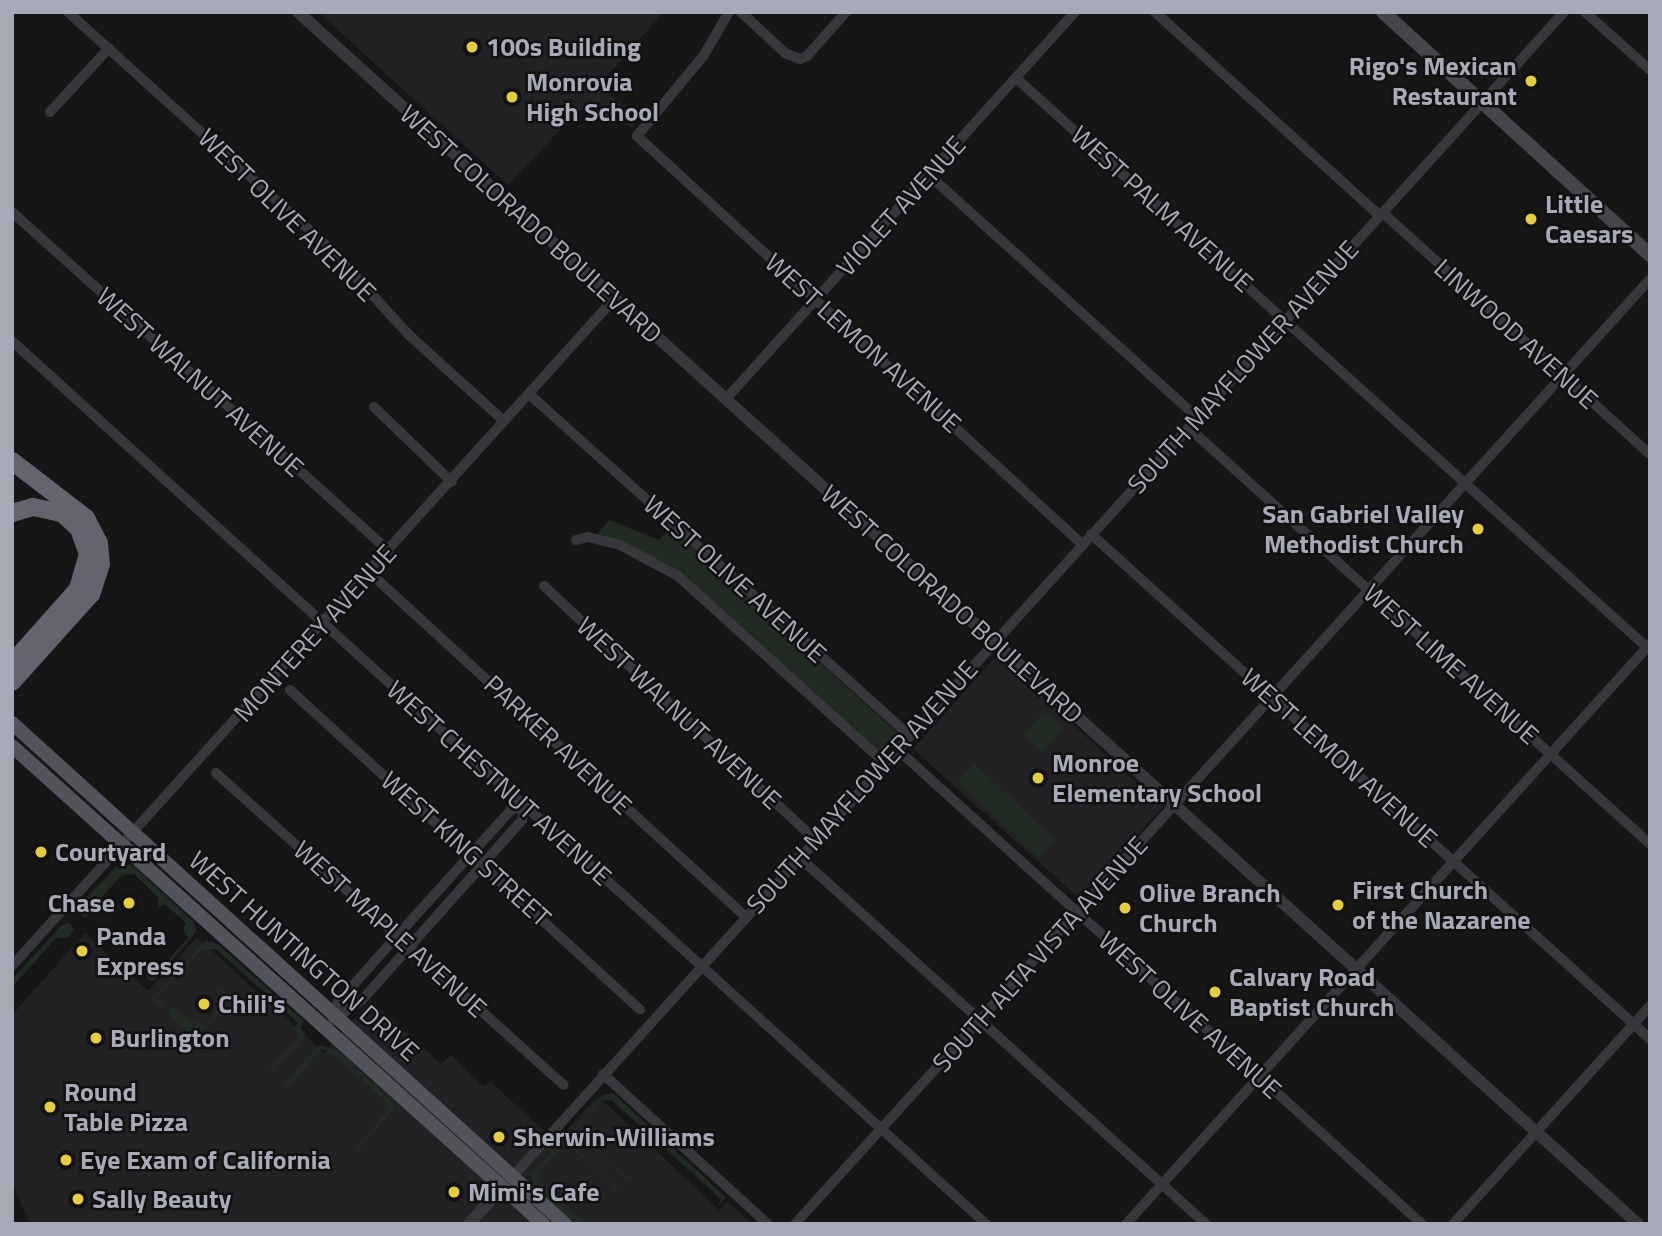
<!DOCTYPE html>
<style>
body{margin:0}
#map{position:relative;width:1662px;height:1236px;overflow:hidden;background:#161617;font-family:"Titillium Web",sans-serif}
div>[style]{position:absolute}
.built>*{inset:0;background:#222224}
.green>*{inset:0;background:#222a24}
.minor>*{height:10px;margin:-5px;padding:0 5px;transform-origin:5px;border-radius:5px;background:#37373c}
.tertiary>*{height:12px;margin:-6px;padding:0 6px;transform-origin:6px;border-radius:6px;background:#37373c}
.secondary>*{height:14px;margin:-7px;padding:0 7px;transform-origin:7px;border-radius:7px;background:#45454c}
.primary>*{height:14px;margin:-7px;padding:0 7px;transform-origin:7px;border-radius:7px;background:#53535b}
.motorway>*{height:18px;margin:-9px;padding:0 9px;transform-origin:9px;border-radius:9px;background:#63646d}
.dots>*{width:19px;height:19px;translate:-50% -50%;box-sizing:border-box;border:4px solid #111112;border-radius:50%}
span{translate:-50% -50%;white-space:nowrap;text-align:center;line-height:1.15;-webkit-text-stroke:5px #111112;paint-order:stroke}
.poi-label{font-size:26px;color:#a8aab7;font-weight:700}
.left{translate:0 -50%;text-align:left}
.right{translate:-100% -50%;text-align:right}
.street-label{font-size:26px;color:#a8aab7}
.frame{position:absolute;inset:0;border:14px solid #a8aab7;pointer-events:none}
</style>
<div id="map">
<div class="built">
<div style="clip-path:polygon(318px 12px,664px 12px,600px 84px,638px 120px,632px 128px,579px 110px,508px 185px)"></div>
<div style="clip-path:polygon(997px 655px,1163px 807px,1079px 898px,913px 749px)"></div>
<div style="clip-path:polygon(85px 933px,148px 991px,197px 937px,324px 1053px,371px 1000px,441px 1064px,451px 1055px,484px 1087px,490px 1081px,556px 1142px,598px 1096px,719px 1210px,727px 1201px,752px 1224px,30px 1224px,12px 1182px,12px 1015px)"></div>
</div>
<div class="green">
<div style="clip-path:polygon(609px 520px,659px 540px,670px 528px,899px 734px,882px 754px,698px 590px,596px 536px)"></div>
<div style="clip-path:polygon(1044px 712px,1063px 729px,1042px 752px,1023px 734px)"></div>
<div style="clip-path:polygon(974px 763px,1055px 840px,1039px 858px,957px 782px)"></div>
<div style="clip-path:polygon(118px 865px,132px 865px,193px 921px,197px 931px,155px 980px,149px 981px,145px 972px,154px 975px,188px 938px,183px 929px,186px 923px,165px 904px,159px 907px,158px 897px,134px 874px,122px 875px,98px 901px,94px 898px,85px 908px,90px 913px,85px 918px,77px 912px,77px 907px)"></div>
<div style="clip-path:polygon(69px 923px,74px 929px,68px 938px,56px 938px,12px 987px,12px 979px,62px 925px)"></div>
<div style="clip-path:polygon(206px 940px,218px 944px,304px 1021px,300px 1028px,306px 1034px,272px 1072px,264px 1066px,270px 1069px,300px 1036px,293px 1029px,298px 1023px,216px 949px,202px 950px,156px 998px,163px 1004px,160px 1008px,152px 1000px)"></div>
<div style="clip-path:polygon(221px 988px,229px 995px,229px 1003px,200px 1034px,194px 1028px,189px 1033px,168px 1014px,173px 1006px,194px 1024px,198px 1020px,204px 1025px,227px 999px,219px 991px)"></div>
<div style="clip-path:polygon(320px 1045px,336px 1050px,390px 1099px,394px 1109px,358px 1150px,349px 1144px,356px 1147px,388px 1110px,384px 1100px,333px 1054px,322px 1049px,289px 1086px,294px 1092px,284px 1084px)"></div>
<div style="clip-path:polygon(613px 1093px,726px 1197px,718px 1206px,721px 1199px,611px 1100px,601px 1101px,579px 1126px,585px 1132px,581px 1136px,626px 1177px,633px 1173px,626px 1180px,573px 1132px,602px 1095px)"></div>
<div style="clip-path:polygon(562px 1140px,567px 1140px,619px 1188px,614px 1194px,615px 1187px,566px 1143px,539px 1171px,537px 1180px,586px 1224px,575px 1224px,532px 1185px,532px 1173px)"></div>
</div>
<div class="minor">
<div style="left:68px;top:12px;width:353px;rotate:42.1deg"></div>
<div style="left:330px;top:249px;width:117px;rotate:47.4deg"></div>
<div style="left:409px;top:335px;width:128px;rotate:42.2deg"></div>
<div style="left:729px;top:12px;width:50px;rotate:120.2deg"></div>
<div style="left:704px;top:55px;width:105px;rotate:129.6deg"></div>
<div style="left:637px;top:136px;width:604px;rotate:42.52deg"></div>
<div style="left:741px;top:12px;width:60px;rotate:43deg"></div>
<div style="left:785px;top:53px;width:16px;rotate:22deg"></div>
<div style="left:800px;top:59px;width:8px;rotate:-23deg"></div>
<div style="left:807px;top:56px;width:59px;rotate:-48.4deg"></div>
<div style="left:1155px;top:12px;width:304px;rotate:42.2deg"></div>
<div style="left:1585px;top:12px;width:87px;rotate:41.7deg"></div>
<div style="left:1016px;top:78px;width:854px;rotate:42.06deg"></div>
<div style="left:50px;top:112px;width:87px;rotate:-47.3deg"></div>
<div style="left:929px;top:175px;width:363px;rotate:42.1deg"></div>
<div style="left:12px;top:212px;width:507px;rotate:41.96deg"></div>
<div style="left:1383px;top:213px;width:360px;rotate:42.1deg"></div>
<div style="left:12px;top:341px;width:1315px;rotate:42.19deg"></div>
<div style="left:529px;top:394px;width:511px;rotate:41.9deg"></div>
<div style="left:726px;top:399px;width:521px;rotate:-47.96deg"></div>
<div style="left:374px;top:407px;width:108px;rotate:43.9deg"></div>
<div style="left:1189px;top:428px;width:621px;rotate:42.06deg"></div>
<div style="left:1091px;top:534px;width:753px;rotate:42.09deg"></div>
<div style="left:576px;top:540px;width:12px;rotate:-14deg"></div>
<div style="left:588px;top:537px;width:33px;rotate:14deg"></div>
<div style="left:620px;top:545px;width:66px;rotate:28.1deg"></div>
<div style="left:678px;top:576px;width:279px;rotate:42.1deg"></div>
<div style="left:370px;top:573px;width:510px;rotate:42.46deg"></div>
<div style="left:544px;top:586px;width:371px;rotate:43.1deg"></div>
<div style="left:290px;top:690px;width:474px;rotate:42.4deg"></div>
<div style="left:897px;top:749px;width:708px;rotate:42.14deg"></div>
<div style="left:216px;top:773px;width:467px;rotate:41.9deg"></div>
<div style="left:799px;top:857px;width:548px;rotate:42.04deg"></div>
<div style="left:12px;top:966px;width:900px;rotate:-47.93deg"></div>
<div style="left:333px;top:1020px;width:35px;rotate:-35deg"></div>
<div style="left:362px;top:1000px;width:182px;rotate:-48.3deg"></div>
<div style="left:483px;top:864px;width:59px;rotate:-48.4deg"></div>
<div style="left:522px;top:820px;width:15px;rotate:-82deg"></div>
<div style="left:524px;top:805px;width:15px;rotate:157deg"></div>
<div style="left:510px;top:811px;width:167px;rotate:132.1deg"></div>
<div style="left:398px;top:935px;width:91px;rotate:131.9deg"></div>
<div style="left:337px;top:1003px;width:15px;rotate:98deg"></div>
<div style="left:603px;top:1074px;width:223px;rotate:42.3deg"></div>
<div style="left:513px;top:1176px;width:1568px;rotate:-47.92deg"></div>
<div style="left:795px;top:1224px;width:1274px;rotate:-47.86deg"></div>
<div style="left:1126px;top:1224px;width:782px;rotate:-47.9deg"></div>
<div style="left:1453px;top:1224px;width:294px;rotate:-47.9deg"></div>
</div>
<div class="tertiary">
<div style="left:298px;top:12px;width:1807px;rotate:42.13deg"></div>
<div style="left:469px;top:1224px;width:58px;rotate:-47.8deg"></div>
</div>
<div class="secondary">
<div style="left:1383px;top:12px;width:361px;rotate:42.3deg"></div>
</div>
<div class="primary">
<div style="left:12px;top:723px;width:746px;rotate:42.18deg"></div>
<div style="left:12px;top:746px;width:714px;rotate:41.99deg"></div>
</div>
<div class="motorway">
<div style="left:12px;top:461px;width:93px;rotate:37.6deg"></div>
<div style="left:86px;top:518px;width:28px;rotate:63deg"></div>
<div style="left:99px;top:543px;width:21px;rotate:85deg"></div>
<div style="left:101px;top:564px;width:32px;rotate:108deg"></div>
<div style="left:91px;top:594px;width:118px;rotate:131.9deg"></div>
<div style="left:12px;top:513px;width:22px;rotate:-16deg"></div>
<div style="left:33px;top:507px;width:30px;rotate:12deg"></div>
<div style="left:62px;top:513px;width:23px;rotate:43deg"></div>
<div style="left:79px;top:529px;width:27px;rotate:70deg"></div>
<div style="left:88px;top:554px;width:36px;rotate:106deg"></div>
<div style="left:78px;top:589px;width:99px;rotate:131.7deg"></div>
</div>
<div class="dots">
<div style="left:472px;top:47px;background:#e6cd3f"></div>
<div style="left:1531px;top:81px;background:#e6cd3f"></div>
<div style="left:512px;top:97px;background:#e6cd3f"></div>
<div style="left:1531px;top:219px;background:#e6cd3f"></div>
<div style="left:1478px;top:529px;background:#e6cd3f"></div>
<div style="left:1038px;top:778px;background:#e6cd3f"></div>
<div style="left:41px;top:852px;background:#e6cd3f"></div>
<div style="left:129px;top:903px;background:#e6cd3f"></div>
<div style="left:1338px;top:905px;background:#e6cd3f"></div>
<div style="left:1125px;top:908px;background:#e6cd3f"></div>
<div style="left:82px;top:951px;background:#e6cd3f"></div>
<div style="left:1215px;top:992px;background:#e6cd3f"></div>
<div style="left:204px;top:1004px;background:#e6cd3f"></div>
<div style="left:96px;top:1038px;background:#e6cd3f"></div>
<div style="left:50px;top:1107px;background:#e6cd3f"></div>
<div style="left:499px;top:1137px;background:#e6cd3f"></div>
<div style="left:66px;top:1160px;background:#e6cd3f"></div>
<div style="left:454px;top:1192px;background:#e6cd3f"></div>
<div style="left:78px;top:1199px;background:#e6cd3f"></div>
</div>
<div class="poi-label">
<span class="left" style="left:486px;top:47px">100s Building</span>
<span class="right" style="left:1517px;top:81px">Rigo's Mexican<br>Restaurant</span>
<span class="left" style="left:526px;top:97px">Monrovia<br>High School</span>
<span class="left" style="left:1545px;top:219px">Little<br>Caesars</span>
<span class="right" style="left:1464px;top:529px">San Gabriel Valley<br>Methodist Church</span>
<span class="left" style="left:1052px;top:778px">Monroe<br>Elementary School</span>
<span class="left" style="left:55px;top:852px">Courtyard</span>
<span class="left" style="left:1352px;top:905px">First Church<br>of the Nazarene</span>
<span class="left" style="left:1139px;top:908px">Olive Branch<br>Church</span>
<span class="right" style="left:115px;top:903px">Chase</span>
<span class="left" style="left:96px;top:951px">Panda<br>Express</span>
<span class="left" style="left:1229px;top:992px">Calvary Road<br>Baptist Church</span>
<span class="left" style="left:218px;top:1004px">Chili's</span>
<span class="left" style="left:110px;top:1038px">Burlington</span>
<span class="left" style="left:64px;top:1107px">Round<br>Table Pizza</span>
<span class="left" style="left:513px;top:1137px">Sherwin-Williams</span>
<span class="left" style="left:80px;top:1160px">Eye Exam of California</span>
<span class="left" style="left:468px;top:1192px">Mimi's Cafe</span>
<span class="left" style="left:92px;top:1199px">Sally Beauty</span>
</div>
<div class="street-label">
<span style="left:901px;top:206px;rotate:-48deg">VIOLET AVENUE</span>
<span style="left:1162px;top:209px;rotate:42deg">WEST PALM AVENUE</span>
<span style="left:287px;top:215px;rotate:44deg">WEST OLIVE AVENUE</span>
<span style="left:531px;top:224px;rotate:42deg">WEST COLORADO BOULEVARD</span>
<span style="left:1516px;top:334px;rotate:42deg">LINWOOD AVENUE</span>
<span style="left:863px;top:343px;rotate:42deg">WEST LEMON AVENUE</span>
<span style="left:1243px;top:367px;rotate:-48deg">SOUTH MAYFLOWER AVENUE</span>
<span style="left:200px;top:382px;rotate:42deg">WEST WALNUT AVENUE</span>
<span style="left:735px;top:579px;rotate:42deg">WEST OLIVE AVENUE</span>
<span style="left:952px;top:604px;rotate:42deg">WEST COLORADO BOULEVARD</span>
<span style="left:315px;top:633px;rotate:-48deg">MONTEREY AVENUE</span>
<span style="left:1451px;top:664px;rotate:42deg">WEST LIME AVENUE</span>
<span style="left:679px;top:713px;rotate:43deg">WEST WALNUT AVENUE</span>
<span style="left:558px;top:745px;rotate:43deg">PARKER AVENUE</span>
<span style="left:1339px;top:758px;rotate:42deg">WEST LEMON AVENUE</span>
<span style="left:499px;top:783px;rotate:42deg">WEST CHESTNUT AVENUE</span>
<span style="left:862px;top:787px;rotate:-48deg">SOUTH MAYFLOWER AVENUE</span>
<span style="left:466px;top:849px;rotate:42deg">WEST KING STREET</span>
<span style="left:390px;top:929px;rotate:42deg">WEST MAPLE AVENUE</span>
<span style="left:1040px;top:954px;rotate:-48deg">SOUTH ALTA VISTA AVENUE</span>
<span style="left:304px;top:956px;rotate:42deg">WEST HUNTINGTON DRIVE</span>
<span style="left:1190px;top:1015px;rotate:42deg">WEST OLIVE AVENUE</span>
</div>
<div class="frame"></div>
</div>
